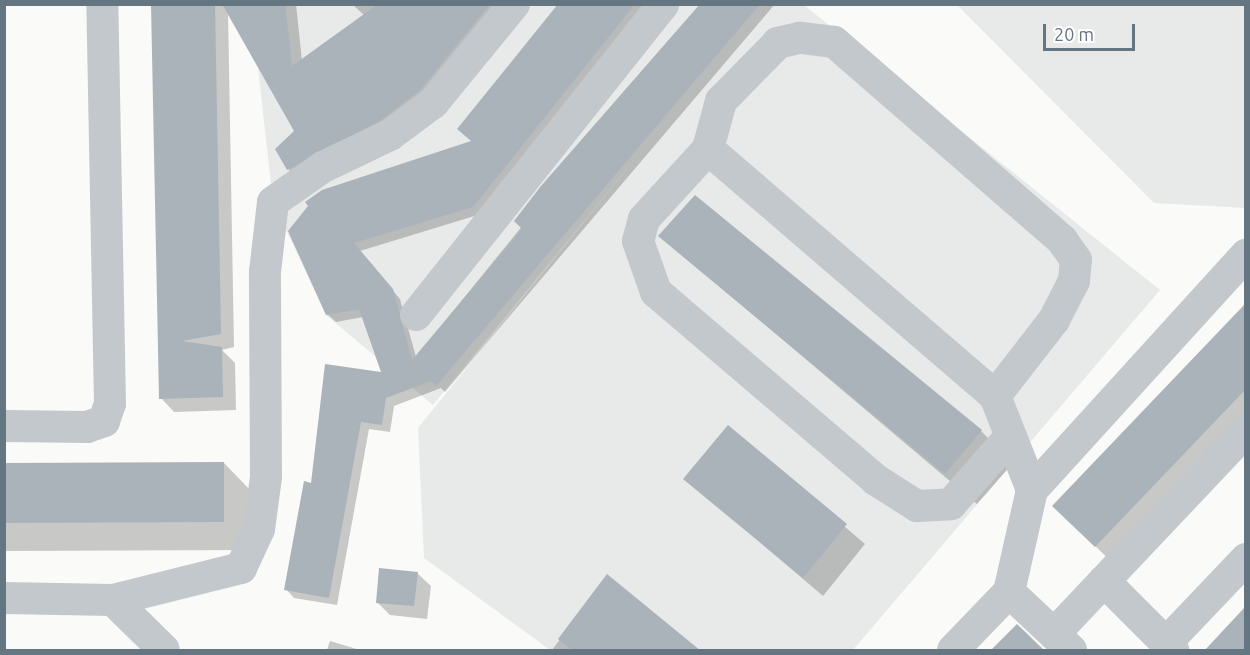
<!DOCTYPE html>
<style>
body{margin:0}
#map{position:relative;width:1250px;height:655px;overflow:hidden;background:#fafaf8;font-family:Ubuntu,sans-serif}
div>[style]{position:absolute}
.built>*{inset:0;background:#e8e9e9}
.shadow>*{inset:0;background:#0003}
.building>*{inset:0;background:#aab3b9}
.minor>*{height:32px;margin:-16px;padding:0 16px;transform-origin:16px;border-radius:16px;background:#c3c8cc}
span{translate:-50% -50%;white-space:nowrap;text-align:center;line-height:1.15;-webkit-text-stroke:6px #fff;paint-order:stroke}
.frame{position:absolute;inset:0;border:6px solid #657683;pointer-events:none}
.scale{position:absolute;left:1043px;top:24px;width:92px;height:27px;box-sizing:border-box;border:3px solid #657683;border-top:0;padding-left:8px;font-size:18px;line-height:21px;white-space:nowrap;color:#657683;-webkit-text-stroke:4px #fff;paint-order:stroke}
</style>
<div id="map">
<div class="built">
<div style="clip-path:polygon(251px 5px,804px 5px,1160px 290px,853px 650px,550px 650px,424px 558px,418px 428px,643px 149px,433px 405px,326px 315px,273px 202px)"></div>
<div style="clip-path:polygon(957px 5px,1245px 5px,1245px 208px,1154px 203px)"></div>
</div>
<div class="shadow">
<div style="clip-path:polygon(153px 4px,296px 4px,302px 61px,365px 16px,352px 4px,517px 4px,434px 103px,302px 183px,288px 169px,296px 132px,228px 11px,234px 347px,222px 350px,235px 363px,236px 410px,174px 412px,161px 398px)"></div>
<div style="clip-path:polygon(562px 4px,649px 4px,481px 214px,360px 251px,400px 299px,416px 357px,702px 4px,775px 4px,445px 392px,441px 388px,394px 406px,390px 432px,369px 429px,337px 605px,294px 598px,286px 589px,312px 484px,383px 374px,363px 317px,336px 322px,327px 314px,289px 233px,473px 142px)"></div>
<div style="clip-path:polygon(660px 236px,981px 431px,1013px 463px,977px 504px)"></div>
<div style="clip-path:polygon(1246px 307px,1246px 448px,1125px 575px,1054px 506px)"></div>
<div style="clip-path:polygon(728px 427px,865px 544px,823px 596px,686px 479px)"></div>
<div style="clip-path:polygon(224px 463px,252px 492px,253px 550px,4px 551px,4px 464px)"></div>
<div style="clip-path:polygon(417px 573px,431px 586px,427px 619px,390px 615px,377px 602px)"></div>
<div style="clip-path:polygon(607px 576px,697px 650px,552px 650px)"></div>
<div style="clip-path:polygon(1246px 609px,1246px 650px,1206px 650px)"></div>
<div style="clip-path:polygon(330px 641px,360px 650px,327px 650px)"></div>
</div>
<div class="building">
<div style="clip-path:polygon(151px 4px,215px 4px,221px 334px,182px 341px,222px 347px,223px 397px,159px 399px)"></div>
<div style="clip-path:polygon(222px 4px,285px 4px,292px 66px,378px 4px,490px 4px,420px 90px,381px 120px,287px 170px,275px 149px,294px 131px)"></div>
<div style="clip-path:polygon(558px 4px,635px 4px,473px 207px,354px 243px,393px 289px,412px 360px,522px 229px,514px 221px,541px 186px,700px 4px,760px 4px,436px 386px,431px 381px,386px 398px,382px 425px,361px 422px,329px 598px,284px 590px,304px 481px,311px 483px,325px 364px,381px 372px,359px 309px,326px 315px,288px 231px,308px 206px,305px 202px,322px 190px,471px 141px,457px 129px)"></div>
<div style="clip-path:polygon(695px 195px,982px 430px,945px 474px,658px 236px)"></div>
<div style="clip-path:polygon(1245px 304px,1245px 390px,1095px 547px,1052px 506px)"></div>
<div style="clip-path:polygon(728px 425px,847px 524px,803px 578px,683px 479px)"></div>
<div style="clip-path:polygon(224px 462px,224px 522px,4px 523px,4px 463px)"></div>
<div style="clip-path:polygon(379px 568px,418px 572px,414px 606px,376px 603px)"></div>
<div style="clip-path:polygon(607px 574px,701px 651px,573px 651px,558px 639px)"></div>
<div style="clip-path:polygon(1245px 607px,1245px 651px,1204px 651px)"></div>
<div style="clip-path:polygon(1017px 624px,1045px 651px,990px 651px)"></div>
</div>
<div class="minor">
<div style="left:708px;top:149px;width:95px;rotate:132.4deg"></div>
<div style="left:644px;top:219px;width:23px;rotate:105deg"></div>
<div style="left:638px;top:241px;width:54px;rotate:70.6deg"></div>
<div style="left:656px;top:292px;width:289px;rotate:40.5deg"></div>
<div style="left:876px;top:480px;width:49px;rotate:32.4deg"></div>
<div style="left:917px;top:506px;width:34px;rotate:-3deg"></div>
<div style="left:951px;top:504px;width:88px;rotate:-48.7deg"></div>
<div style="left:416px;top:315px;width:397px;rotate:-51.5deg"></div>
<div style="left:995px;top:396px;width:96px;rotate:-52.2deg"></div>
<div style="left:1054px;top:320px;width:44px;rotate:-62.9deg"></div>
<div style="left:1074px;top:281px;width:21px;rotate:-85deg"></div>
<div style="left:1076px;top:260px;width:24px;rotate:-125deg"></div>
<div style="left:1062px;top:240px;width:302px;rotate:-139deg"></div>
<div style="left:834px;top:42px;width:35px;rotate:-173deg"></div>
<div style="left:799px;top:38px;width:22px;rotate:167deg"></div>
<div style="left:778px;top:43px;width:81px;rotate:134.5deg"></div>
<div style="left:721px;top:101px;width:50px;rotate:105.2deg"></div>
<div style="left:708px;top:149px;width:379px;rotate:40.7deg"></div>
<div style="left:995px;top:396px;width:101px;rotate:68.5deg"></div>
<div style="left:4px;top:426px;width:83px;rotate:0.7deg"></div>
<div style="left:87px;top:427px;width:18px;rotate:-19deg"></div>
<div style="left:104px;top:421px;width:18px;rotate:-71deg"></div>
<div style="left:110px;top:404px;width:400px;rotate:-91.1deg"></div>
<div style="left:1104px;top:581px;width:98px;rotate:45deg"></div>
<div style="left:1009px;top:592px;width:85px;rotate:43.1deg"></div>
<div style="left:4px;top:598px;width:109px;rotate:1.1deg"></div>
<div style="left:113px;top:600px;width:132px;rotate:-14deg"></div>
<div style="left:241px;top:568px;width:43px;rotate:-65.2deg"></div>
<div style="left:259px;top:529px;width:52px;rotate:-82.3deg"></div>
<div style="left:266px;top:477px;width:205px;rotate:-90.3deg"></div>
<div style="left:265px;top:272px;width:70px;rotate:-83.5deg"></div>
<div style="left:273px;top:202px;width:61px;rotate:-35deg"></div>
<div style="left:323px;top:167px;width:74px;rotate:-25.5deg"></div>
<div style="left:390px;top:135px;width:54px;rotate:-36.7deg"></div>
<div style="left:433px;top:103px;width:128px;rotate:-50.7deg"></div>
<div style="left:113px;top:600px;width:71px;rotate:44.4deg"></div>
<div style="left:1054px;top:634px;width:279px;rotate:-46.6deg"></div>
<div style="left:1166px;top:643px;width:116px;rotate:-46.4deg"></div>
<div style="left:953px;top:650px;width:81px;rotate:-46deg"></div>
<div style="left:1009px;top:592px;width:105px;rotate:-77.3deg"></div>
<div style="left:1032px;top:490px;width:318px;rotate:-47.7deg"></div>
</div>
<div class="frame"></div>
<div class="scale">20 m</div>
</div>
